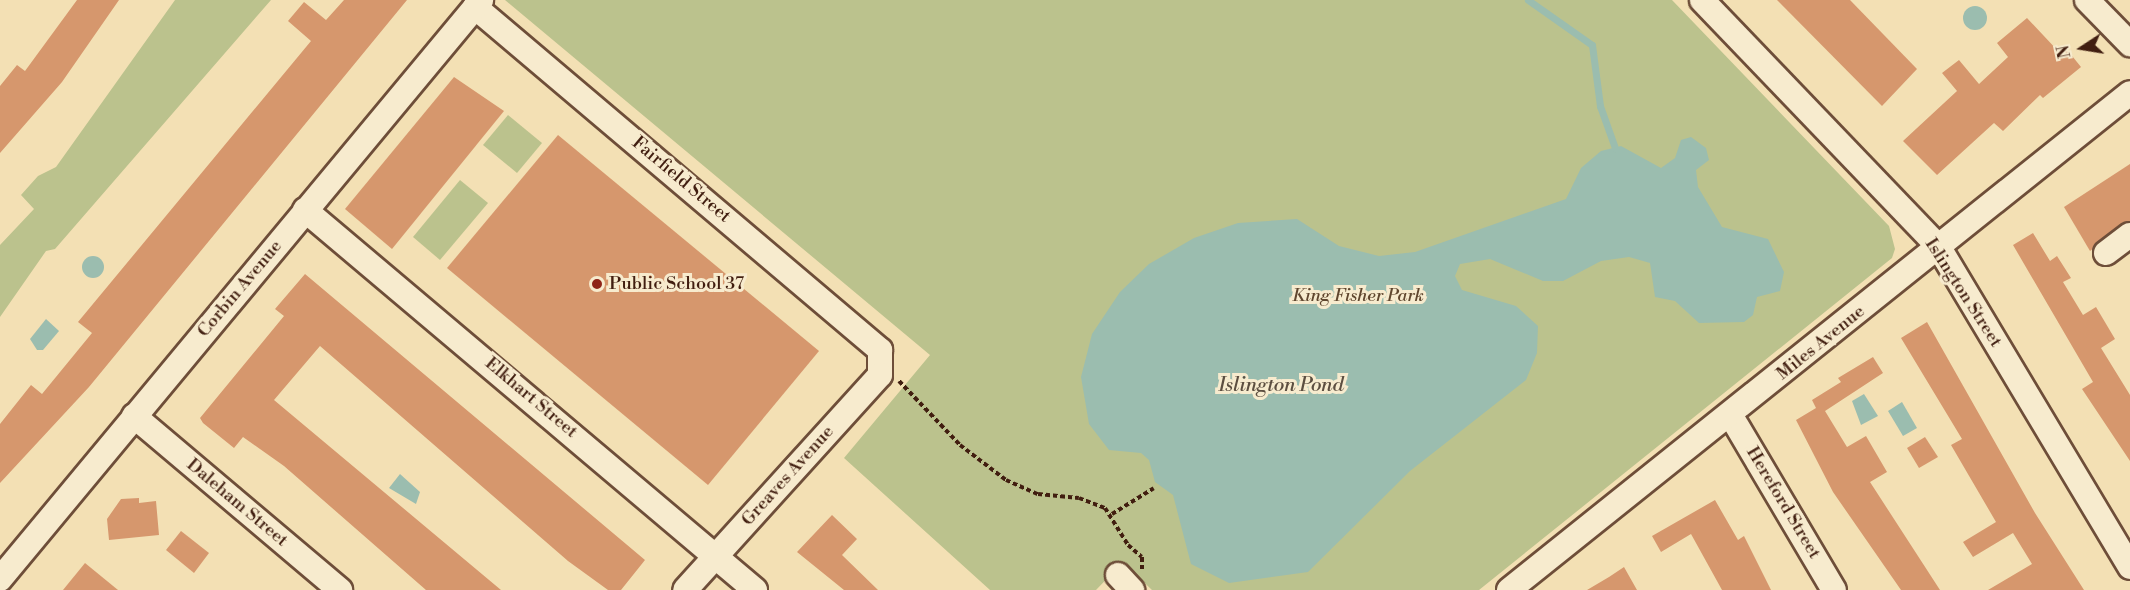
<!DOCTYPE html>
<style>
body{margin:0}
#map{position:relative;width:2130px;height:590px;overflow:hidden;background:#f3e0b4;font-family:"Libre Bodoni",serif}
div>[style]{position:absolute}
.green>*{inset:0;background:#bbc28d}
.water>*{inset:0;background:#9bbdaf}
.round{border-radius:50%}
.stream>*{height:7px;margin:-3.5px;padding:0 3.5px;transform-origin:3.5px;border-radius:3.5px;background:#9bbdaf}
.building>*{inset:0;background:#d6976d}
.path>*{height:4px;margin-top:-2px;transform-origin:0;background:repeating-linear-gradient(90deg,#411e10 0 4.5px,transparent 0 7.5px)}
.roads{filter:drop-shadow(2px 0 #6e4e39) drop-shadow(-2px 0 #6e4e39) drop-shadow(0 2px #6e4e39) drop-shadow(0 -2px #6e4e39)}
.minor>*{height:24px;margin:-12px;padding:0 12px;transform-origin:12px;border-radius:12px;background:#f7ebce}
.dots>*{width:16px;height:16px;translate:-50% -50%;box-sizing:border-box;border:3px solid #f7ebce;border-radius:50%}
span{translate:-50% -50%;white-space:nowrap;text-align:center;line-height:1.15;-webkit-text-stroke:6px #f7ebce;paint-order:stroke}
.street-label{font-size:18px;color:#411e10}
.poi-label{font-size:18px;color:#411e10}
.left{translate:0 -50%;text-align:left}
.park-label{font-size:18px;color:#60472f;font-style:italic}
.water-label{font-size:20px;color:#5c4e40;font-style:italic}
.north{position:absolute;left:2052px;top:18px;width:60px;height:60px;-webkit-text-stroke:4px #f7ebce;paint-order:stroke;rotate:258deg;font-size:16px;font-weight:700;line-height:24px;text-align:center;color:#411e10}
.north::after{content:'';display:block;margin:auto;width:21px;height:27px;background:#411e10;clip-path:polygon(50% 0,100% 100%,50% 72%,0 100%)}
</style>
<div id="map">
<div class="green">
<div style="clip-path:polygon(175px 0,271px 0,55px 249px,46px 251px,0 317px,0 245px,34px 209px,21px 195px,38px 176px,56px 167px)"></div>
<div style="clip-path:polygon(505px 0,1672px 0,1889px 226px,1895px 249px,1892px 258px,1479px 590px,1152px 590px,1123px 562px,1096px 590px,990px 590px,844px 458px,930px 355px)"></div>
<div style="clip-path:polygon(508px 115px,542px 143px,517px 173px,483px 145px)"></div>
<div style="clip-path:polygon(460px 180px,488px 203px,440px 260px,413px 237px)"></div>
</div>
<div class="water">
<div class="round" style="left:1963px;top:6px;width:24px;height:24px"></div>
<div style="clip-path:polygon(1691px 137px,1706px 148px,1709px 160px,1696px 170px,1698px 187px,1722px 227px,1768px 239px,1784px 272px,1780px 291px,1757px 297px,1753px 315px,1744px 322px,1699px 323px,1675px 301px,1655px 297px,1650px 263px,1629px 257px,1601px 261px,1563px 281px,1543px 281px,1490px 259px,1460px 264px,1455px 276px,1462px 290px,1516px 306px,1538px 326px,1537px 353px,1526px 380px,1410px 471px,1308px 572px,1229px 583px,1191px 564px,1173px 495px,1155px 482px,1149px 460px,1141px 453px,1109px 450px,1089px 424px,1081px 377px,1092px 334px,1120px 292px,1149px 264px,1194px 238px,1238px 223px,1297px 219px,1339px 246px,1379px 256px,1415px 252px,1566px 199px,1581px 168px,1601px 151px,1621px 146px,1661px 168px,1675px 158px,1681px 140px)"></div>
<div class="round" style="left:82px;top:256px;width:22px;height:22px"></div>
<div style="clip-path:polygon(46px 319px,59px 331px,43px 350px,37px 350px,30px 339px)"></div>
<div style="clip-path:polygon(1864px 394px,1878px 416px,1861px 425px,1852px 401px)"></div>
<div style="clip-path:polygon(1902px 402px,1917px 428px,1903px 436px,1888px 411px)"></div>
<div style="clip-path:polygon(400px 474px,420px 492px,416px 504px,389px 488px)"></div>
</div>
<div class="stream">
<div style="left:1528px;top:0;width:78px;rotate:35.1deg"></div>
<div style="left:1592px;top:45px;width:62px;rotate:82.5deg"></div>
<div style="left:1600px;top:106px;width:45px;rotate:70.3deg"></div>
</div>
<div class="building">
<div style="clip-path:polygon(77px 0,119px 0,62px 82px,0 153px,0 86px,17px 65px,25px 71px)"></div>
<div style="clip-path:polygon(344px 0,407px 0,89px 387px,0 483px,0 424px,31px 385px,42px 394px,92px 333px,78px 322px,311px 41px,288px 21px,304px 2px,326px 20px)"></div>
<div style="clip-path:polygon(1777px 0,1850px 0,1917px 69px,1882px 106px)"></div>
<div style="clip-path:polygon(2027px 18px,2058px 51px,2064px 46px,2081px 67px,2043px 98px,2040px 95px,2003px 131px,1994px 123px,1937px 175px,1903px 141px,1957px 91px,1942px 73px,1959px 60px,1979px 84px,2008px 57px,1997px 43px)"></div>
<div style="clip-path:polygon(454px 77px,504px 111px,392px 249px,345px 209px)"></div>
<div style="clip-path:polygon(558px 135px,819px 351px,708px 485px,447px 268px)"></div>
<div style="clip-path:polygon(2130px 164px,2130px 221px,2090px 251px,2064px 207px)"></div>
<div style="clip-path:polygon(2033px 233px,2050px 261px,2057px 256px,2071px 278px,2063px 282px,2083px 315px,2096px 307px,2115px 339px,2101px 348px,2130px 395px,2130px 461px,2082px 389px,2093px 382px,2013px 245px)"></div>
<div style="clip-path:polygon(305px 274px,645px 560px,621px 590px,608px 590px,568px 561px,320px 346px,274px 400px,501px 590px,426px 590px,284px 466px,243px 437px,234px 448px,203px 423px,200px 418px,284px 316px,275px 309px)"></div>
<div style="clip-path:polygon(1927px 322px,2035px 513px,2084px 590px,1988px 590px,2032px 564px,2013px 533px,1973px 557px,1963px 542px,1996px 522px,1951px 445px,1962px 439px,1901px 338px)"></div>
<div style="clip-path:polygon(1873px 357px,1883px 373px,1825px 411px,1847px 447px,1866px 436px,1887px 472px,1870px 482px,1940px 590px,1901px 590px,1833px 492px,1796px 420px,1816px 408px,1812px 400px,1841px 382px,1838px 378px)"></div>
<div style="clip-path:polygon(1925px 437px,1938px 457px,1919px 468px,1907px 448px)"></div>
<div style="clip-path:polygon(139px 498px,139px 503px,156px 501px,159px 535px,109px 540px,107px 519px,121px 499px)"></div>
<div style="clip-path:polygon(1715px 500px,1738px 540px,1744px 536px,1771px 590px,1722px 590px,1691px 534px,1661px 552px,1652px 536px)"></div>
<div style="clip-path:polygon(832px 515px,857px 539px,842px 555px,878px 590px,844px 590px,797px 552px)"></div>
<div style="clip-path:polygon(181px 531px,209px 553px,194px 573px,166px 550px)"></div>
<div style="clip-path:polygon(85px 563px,118px 590px,63px 590px)"></div>
<div style="clip-path:polygon(1624px 567px,1637px 590px,1587px 590px,1609px 577px)"></div>
</div>
<div class="path">
<div style="left:899px;top:381px;width:88px;rotate:46.4deg"></div>
<div style="left:960px;top:445px;width:58px;rotate:37.3deg"></div>
<div style="left:1006px;top:480px;width:35px;rotate:24deg"></div>
<div style="left:1038px;top:494px;width:41px;rotate:5.6deg"></div>
<div style="left:1079px;top:498px;width:28px;rotate:21deg"></div>
<div style="left:1105px;top:508px;width:44px;rotate:58.1deg"></div>
<div style="left:1128px;top:545px;width:18px;rotate:41deg"></div>
<div style="left:1142px;top:557px;width:12px;rotate:90deg"></div>
<div style="left:1112px;top:514px;width:49px;rotate:-31.8deg"></div>
</div>
<div class="roads">
<div class="minor">
<div style="left:1702px;top:0;width:341px;rotate:46.2deg"></div>
<div style="left:1938px;top:246px;width:374px;rotate:59.1deg"></div>
<div style="left:2087px;top:0;width:62px;rotate:45.7deg"></div>
<div style="left:475px;top:7px;width:531px;rotate:40.26deg"></div>
<div style="left:880px;top:350px;width:25px;rotate:90deg"></div>
<div style="left:880px;top:375px;width:290px;rotate:132.2deg"></div>
<div style="left:305px;top:210px;width:589px;rotate:40.18deg"></div>
<div style="left:2106px;top:253px;width:30px;rotate:-37deg"></div>
<div style="left:134px;top:416px;width:270px;rotate:40.2deg"></div>
<div style="left:1731px;top:416px;width:202px;rotate:59.4deg"></div>
<div style="left:1118px;top:575px;width:21px;rotate:47deg"></div>
<div style="left:0;top:579px;width:753px;rotate:-50.28deg"></div>
<div style="left:1509px;top:590px;width:795px;rotate:-38.67deg"></div>
</div>
</div>
<div class="dots">
<div style="left:597px;top:284px;background:#8f2418"></div>
</div>
<div class="street-label">
<span style="left:681px;top:180px;rotate:40deg">Fairfield Street</span>
<span style="left:240px;top:289px;rotate:-50deg">Corbin Avenue</span>
<span style="left:1963px;top:293px;rotate:57deg">Islington Street</span>
<span style="left:1821px;top:343px;rotate:-39deg">Miles Avenue</span>
<span style="left:531px;top:398px;rotate:40deg">Elkhart Street</span>
<span style="left:788px;top:476px;rotate:-48deg">Greaves Avenue</span>
<span style="left:237px;top:503px;rotate:40deg">Daleham Street</span>
<span style="left:1783px;top:503px;rotate:59deg">Hereford Street</span>
</div>
<div class="poi-label">
<span class="left" style="left:609px;top:284px">Public School 37</span>
</div>
<div class="park-label">
<span style="left:1358px;top:296px">King Fisher Park</span>
</div>
<div class="water-label">
<span style="left:1281px;top:385px">Islington Pond</span>
</div>
<div class="north">N</div>
</div>
